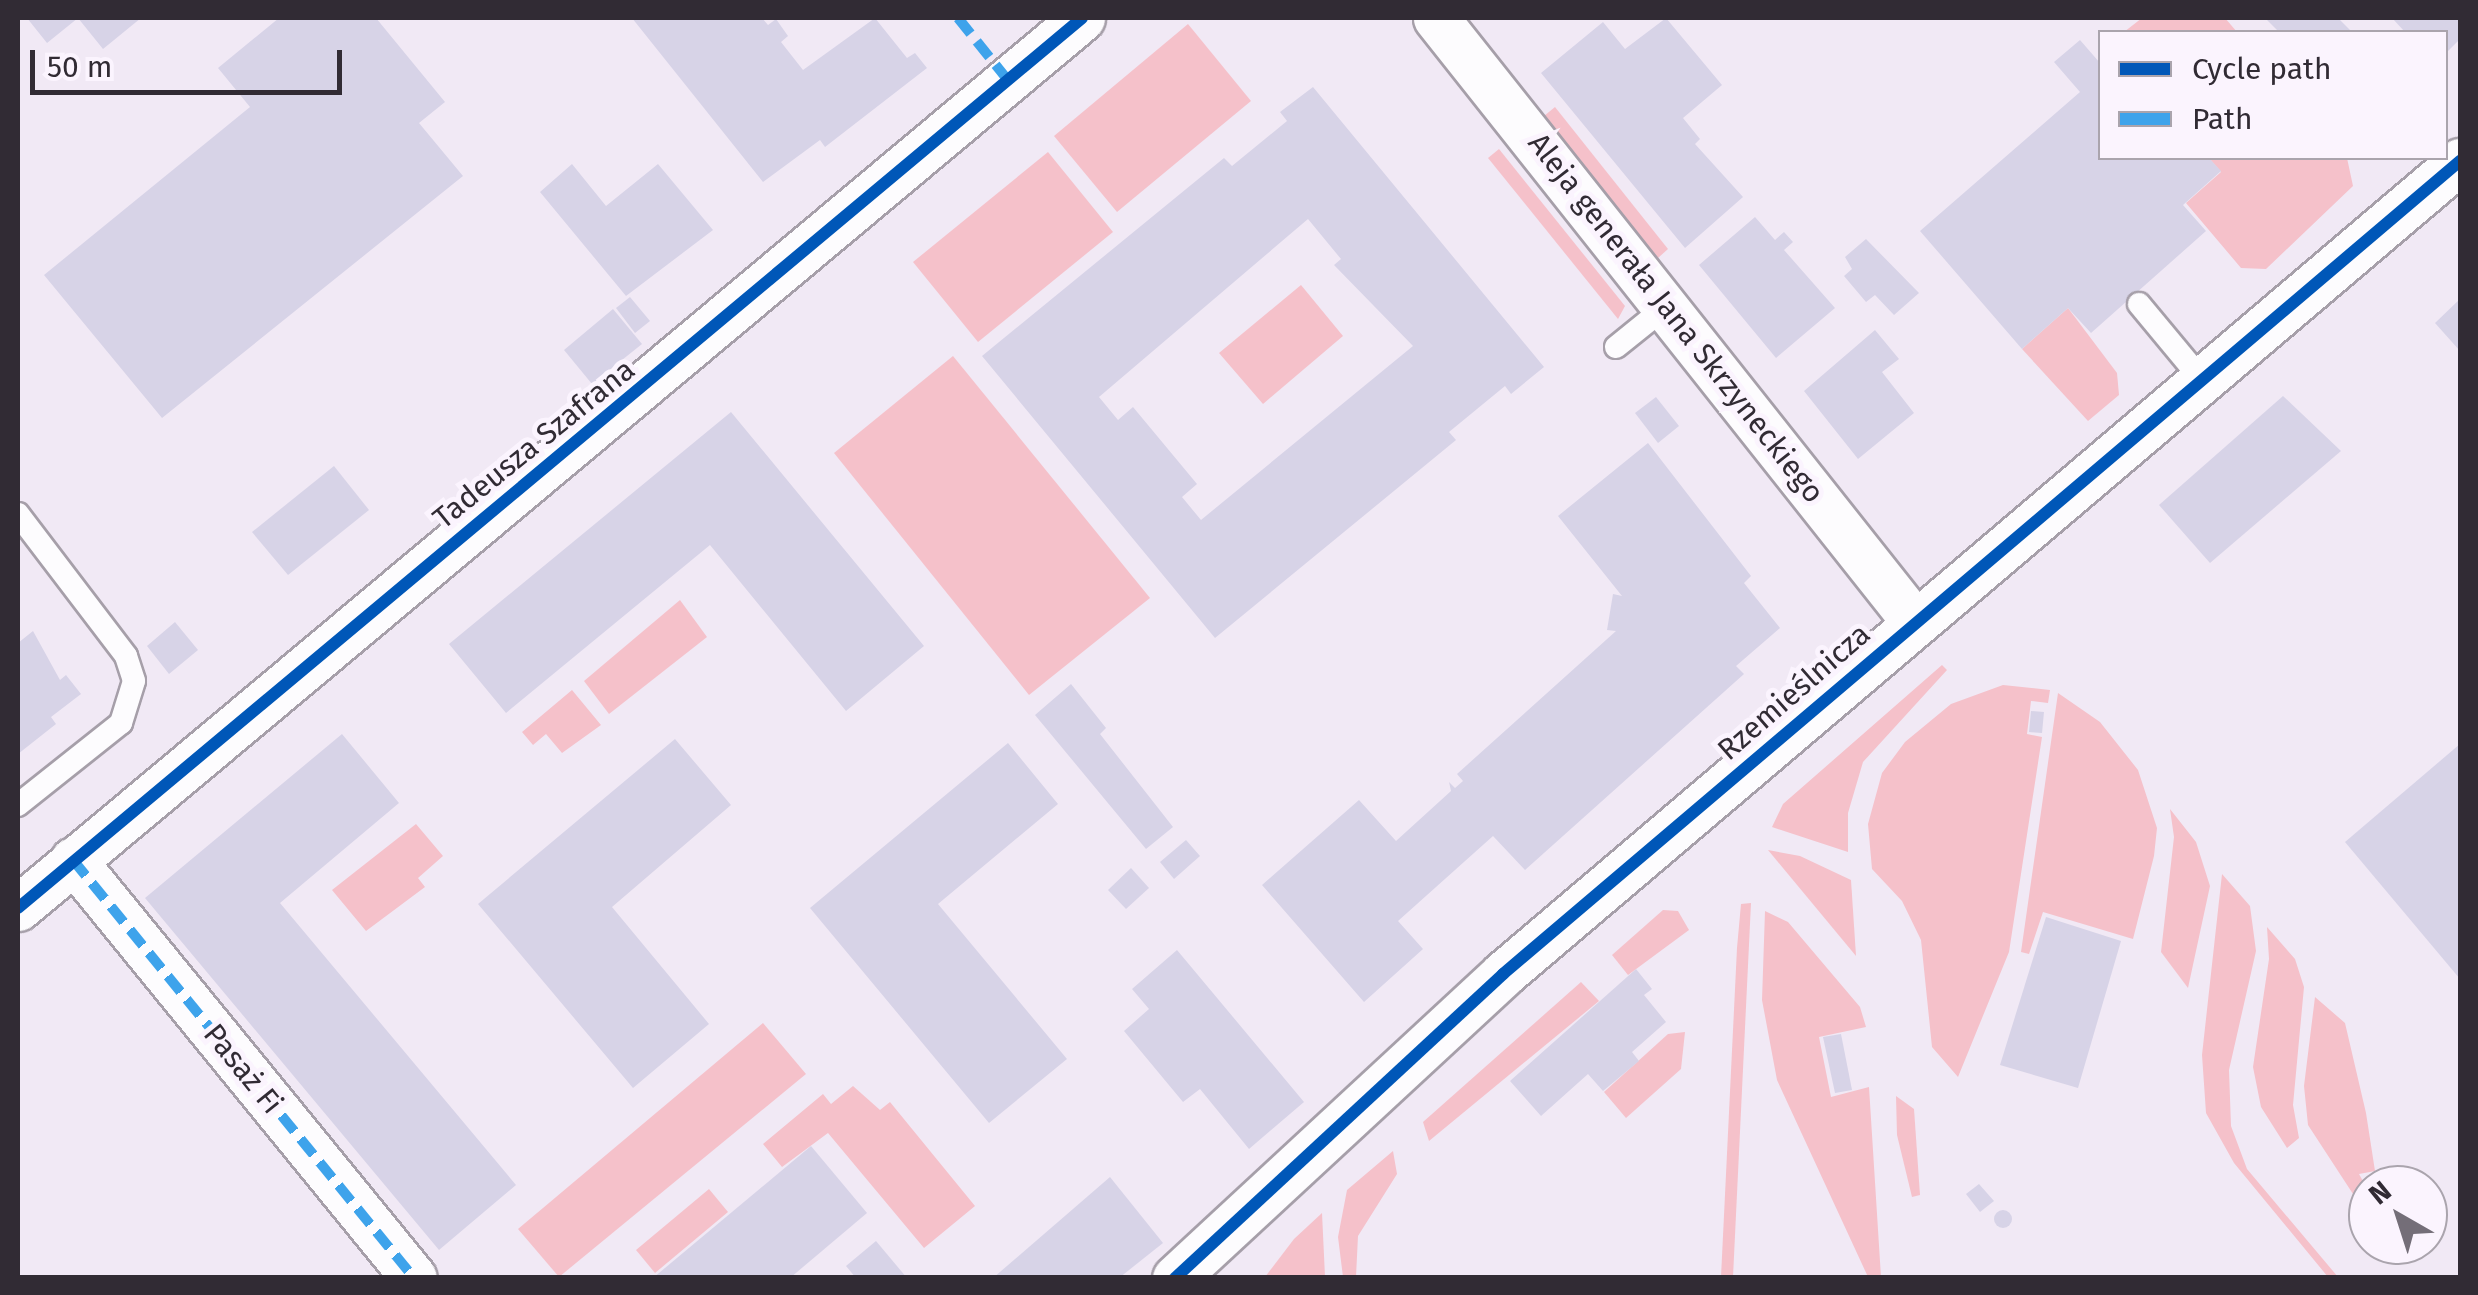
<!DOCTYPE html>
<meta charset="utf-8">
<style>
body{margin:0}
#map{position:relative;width:2478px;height:1295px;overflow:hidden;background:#f1e9f5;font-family:"Fira Sans",sans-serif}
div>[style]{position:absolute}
.green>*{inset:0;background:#f5c1ca}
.building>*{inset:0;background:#d7d3e7}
.round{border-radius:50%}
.roads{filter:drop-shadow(2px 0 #a69fa9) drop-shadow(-2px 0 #a69fa9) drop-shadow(0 2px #a69fa9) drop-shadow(0 -2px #a69fa9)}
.lane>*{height:22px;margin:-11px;padding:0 11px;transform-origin:11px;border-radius:11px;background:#fdfcfe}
.street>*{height:45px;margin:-22.5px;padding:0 22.5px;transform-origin:22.5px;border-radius:22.5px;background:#fdfcfe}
.quiet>*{height:10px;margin-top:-5px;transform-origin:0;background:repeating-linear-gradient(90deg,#3ea3eb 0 20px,transparent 0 30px)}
.cycleway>*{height:12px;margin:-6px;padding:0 6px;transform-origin:6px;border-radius:6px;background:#0057b8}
span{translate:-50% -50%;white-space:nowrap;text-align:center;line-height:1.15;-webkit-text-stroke:10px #fbf4fe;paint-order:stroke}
.street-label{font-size:30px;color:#312b34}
.frame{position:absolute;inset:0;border:20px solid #312b34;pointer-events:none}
.legend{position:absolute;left:2098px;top:30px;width:350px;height:130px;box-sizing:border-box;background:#fbf4fe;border:2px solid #aaa4ad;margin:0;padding:12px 18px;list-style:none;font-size:30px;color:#312b34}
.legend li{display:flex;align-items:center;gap:20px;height:50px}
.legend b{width:50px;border:2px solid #aaa4ad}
.north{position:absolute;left:2348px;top:1165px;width:100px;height:100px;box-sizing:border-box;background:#fbf4fe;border:2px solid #aaa4ad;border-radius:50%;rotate:321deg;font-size:28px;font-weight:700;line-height:40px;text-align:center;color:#312b34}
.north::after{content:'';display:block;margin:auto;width:35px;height:45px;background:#746e78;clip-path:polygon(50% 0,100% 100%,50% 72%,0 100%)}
.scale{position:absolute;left:30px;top:50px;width:312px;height:45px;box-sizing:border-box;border:5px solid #312b34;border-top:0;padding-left:12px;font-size:30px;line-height:35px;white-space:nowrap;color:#312b34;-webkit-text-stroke:8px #fbf4fe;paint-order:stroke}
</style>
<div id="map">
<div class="green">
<div style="clip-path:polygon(2142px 18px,2225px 18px,2237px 32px,2124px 32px)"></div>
<div style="clip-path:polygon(1188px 24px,1251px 101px,1117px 212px,1054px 136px)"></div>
<div style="clip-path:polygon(1555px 107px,1668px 249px,1658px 258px,1544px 116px)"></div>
<div style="clip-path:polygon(1499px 149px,1625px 306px,1618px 319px,1488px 158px)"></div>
<div style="clip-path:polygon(1048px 152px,1113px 232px,978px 342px,913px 262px)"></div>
<div style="clip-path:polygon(2209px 158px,2347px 158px,2353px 186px,2266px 269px,2241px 268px,2186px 203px,2221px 172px)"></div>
<div style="clip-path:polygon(1301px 285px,1343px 336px,1263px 404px,1219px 353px)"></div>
<div style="clip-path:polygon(2068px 308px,2117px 373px,2119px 395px,2088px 421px,2022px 349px)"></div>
<div style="clip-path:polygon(953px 356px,1150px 598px,1029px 695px,834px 453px)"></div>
<div style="clip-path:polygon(680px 600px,707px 637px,609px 714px,584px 681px)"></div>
<div style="clip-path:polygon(1942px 665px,1947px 670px,1863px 762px,1848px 813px,1848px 852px,1772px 827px,1783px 804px)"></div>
<div style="clip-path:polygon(2003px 685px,2050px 690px,2048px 703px,2031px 701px,2027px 734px,2042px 737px,2009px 952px,1958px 1077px,1932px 1047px,1921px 940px,1902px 901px,1872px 869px,1868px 824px,1882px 773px,1905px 742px,1951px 704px)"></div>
<div style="clip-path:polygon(572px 690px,601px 725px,562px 753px,546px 734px,533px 745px,522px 732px)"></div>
<div style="clip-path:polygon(2058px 693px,2100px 722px,2138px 770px,2157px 828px,2154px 856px,2133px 939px,2043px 912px,2029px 954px,2021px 952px)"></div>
<div style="clip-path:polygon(2170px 809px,2196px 842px,2210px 886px,2188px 988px,2161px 952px,2174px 837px)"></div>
<div style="clip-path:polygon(416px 824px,443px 856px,418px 878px,425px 887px,366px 931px,332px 890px)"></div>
<div style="clip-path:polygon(1768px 850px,1800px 856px,1851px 880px,1856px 956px)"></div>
<div style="clip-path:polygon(2222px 874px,2250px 906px,2256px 951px,2229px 1070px,2231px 1126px,2247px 1169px,2338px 1277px,2328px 1277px,2234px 1163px,2206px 1113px,2202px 1055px)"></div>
<div style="clip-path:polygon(1751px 903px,1733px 1277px,1721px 1277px,1737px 948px,1741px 904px)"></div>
<div style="clip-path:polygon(1663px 910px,1678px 911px,1689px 930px,1628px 975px,1612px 955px)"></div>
<div style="clip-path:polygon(1765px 911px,1788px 922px,1860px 1007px,1866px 1027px,1819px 1037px,1831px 1097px,1869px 1087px,1881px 1277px,1868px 1277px,1777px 1080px,1762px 1000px)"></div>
<div style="clip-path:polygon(2267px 927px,2295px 959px,2304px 987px,2293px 1105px,2299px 1138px,2287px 1148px,2261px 1107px,2253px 1067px,2269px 959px)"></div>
<div style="clip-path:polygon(1581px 982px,1599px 1001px,1429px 1141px,1423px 1122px)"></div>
<div style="clip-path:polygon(2315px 997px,2345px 1023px,2366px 1113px,2375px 1171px,2359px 1174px,2364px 1183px,2353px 1194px,2308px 1125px,2304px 1086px)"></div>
<div style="clip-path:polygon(763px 1023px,806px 1074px,559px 1277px,518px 1229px)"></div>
<div style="clip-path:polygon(1685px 1032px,1681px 1069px,1626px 1118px,1604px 1092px,1668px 1034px)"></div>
<div style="clip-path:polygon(853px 1086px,880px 1110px,890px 1102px,975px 1206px,924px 1248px,828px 1133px,782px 1167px,763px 1144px,823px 1094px,831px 1104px)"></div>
<div style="clip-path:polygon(1896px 1096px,1914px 1109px,1920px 1195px,1912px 1197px,1897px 1135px)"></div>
<div style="clip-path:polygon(1393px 1151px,1397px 1174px,1358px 1236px,1356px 1277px,1343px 1277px,1338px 1237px,1347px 1190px)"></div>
<div style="clip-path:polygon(709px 1189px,728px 1212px,655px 1273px,636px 1250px)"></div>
<div style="clip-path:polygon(1322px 1213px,1325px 1277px,1265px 1277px,1294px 1239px)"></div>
</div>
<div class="building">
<div style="clip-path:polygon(27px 18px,141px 18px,103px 49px,78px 18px,47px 43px)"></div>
<div style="clip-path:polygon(279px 18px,376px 18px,445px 102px,419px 123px,463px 176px,162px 418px,44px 275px,250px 107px,218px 68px)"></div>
<div style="clip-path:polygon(632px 18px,762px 18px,768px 25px,776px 19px,788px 36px,781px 42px,803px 70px,875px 18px,907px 58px,915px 53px,927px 68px,825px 147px,820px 140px,763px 182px)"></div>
<div style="clip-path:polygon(1666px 18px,1722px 85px,1683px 118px,1700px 139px,1695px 144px,1743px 197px,1685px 248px,1541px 73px,1603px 22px,1625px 49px)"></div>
<div style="clip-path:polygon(2265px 18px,2338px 18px,2352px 32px,2279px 32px)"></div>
<div style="clip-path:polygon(2392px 18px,2460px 18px,2460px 39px,2446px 53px,2446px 32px,2405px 32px)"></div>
<div style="clip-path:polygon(2080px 40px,2100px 63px,2100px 158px,2209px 158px,2221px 171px,2183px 205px,2206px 231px,2091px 333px,2068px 308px,2022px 349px,1920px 231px,2080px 92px,2054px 62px)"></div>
<div style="clip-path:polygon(evenodd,1313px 87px,1544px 367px,1511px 394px,1505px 386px,1449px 432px,1456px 440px,1215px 638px,982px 356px,1224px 158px,1232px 166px,1287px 121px,1280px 112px,1313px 87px,1308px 219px,1341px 259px,1334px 265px,1413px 346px,1201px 520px,1182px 497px,1197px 484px,1133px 407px,1118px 420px,1099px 397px,1308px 219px)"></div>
<div style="clip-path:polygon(572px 164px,606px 206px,658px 164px,713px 230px,626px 296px,540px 192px)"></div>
<div style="clip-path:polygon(1755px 217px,1775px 240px,1784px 232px,1793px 242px,1784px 250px,1835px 308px,1776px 358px,1699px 265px)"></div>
<div style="clip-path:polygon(1866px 239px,1919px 293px,1894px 315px,1875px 295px,1866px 302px,1844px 276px,1852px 269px,1845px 257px)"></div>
<div style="clip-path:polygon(630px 297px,650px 321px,635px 333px,616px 308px)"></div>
<div style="clip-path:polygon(2460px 299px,2460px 351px,2435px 323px)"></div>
<div style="clip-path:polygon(613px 309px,642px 344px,592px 384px,564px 350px)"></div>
<div style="clip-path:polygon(1875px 330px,1899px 359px,1882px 372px,1914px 413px,1858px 459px,1804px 391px)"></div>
<div style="clip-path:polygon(2283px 396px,2341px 451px,2210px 563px,2159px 505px)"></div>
<div style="clip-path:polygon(1656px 397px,1679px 426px,1658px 443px,1635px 413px)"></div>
<div style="clip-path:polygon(731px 412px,924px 646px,846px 711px,710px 545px,506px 713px,449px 644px)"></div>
<div style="clip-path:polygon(1648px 443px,1751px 576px,1744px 583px,1780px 628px,1736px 666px,1744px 674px,1525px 870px,1493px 836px,1398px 921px,1423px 949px,1364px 1002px,1262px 885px,1359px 800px,1396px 841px,1451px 791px,1449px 782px,1455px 788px,1463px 781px,1457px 774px,1616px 631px,1607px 630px,1613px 594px,1622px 596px,1558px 516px)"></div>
<div style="clip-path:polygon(334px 466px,369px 510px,288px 575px,252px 532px)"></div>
<div style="clip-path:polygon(175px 622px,198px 650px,169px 674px,147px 646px)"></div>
<div style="clip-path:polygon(33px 631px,60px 680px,66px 675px,81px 694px,51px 717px,56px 724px,18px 754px,18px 643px)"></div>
<div style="clip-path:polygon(1071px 684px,1106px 728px,1100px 734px,1173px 827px,1146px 849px,1035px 715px)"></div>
<div style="clip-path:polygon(2031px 711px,2044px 712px,2042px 733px,2029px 732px)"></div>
<div style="clip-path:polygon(342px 734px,399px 803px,280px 903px,516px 1185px,439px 1250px,145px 898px)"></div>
<div style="clip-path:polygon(675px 739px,731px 805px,612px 907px,709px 1024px,633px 1088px,478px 904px)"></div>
<div style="clip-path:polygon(1008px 743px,1058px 804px,938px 904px,1067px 1059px,989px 1123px,810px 908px)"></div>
<div style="clip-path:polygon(2460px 744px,2460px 979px,2345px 842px)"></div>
<div style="clip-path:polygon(1186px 840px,1200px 856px,1174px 879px,1160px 862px)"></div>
<div style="clip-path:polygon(1131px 868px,1149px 888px,1126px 909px,1108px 890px)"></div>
<div style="clip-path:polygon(2046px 917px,2121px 941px,2078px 1088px,2000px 1065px)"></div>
<div style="clip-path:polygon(1177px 950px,1304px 1102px,1249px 1149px,1200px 1089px,1183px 1102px,1124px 1031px,1149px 1009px,1132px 989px)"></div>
<div style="clip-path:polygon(1636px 969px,1652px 989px,1644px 995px,1666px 1022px,1632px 1052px,1639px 1061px,1603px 1091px,1588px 1074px,1541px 1116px,1510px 1081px)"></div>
<div style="clip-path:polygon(1841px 1034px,1852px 1090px,1835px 1093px,1823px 1037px)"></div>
<div style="clip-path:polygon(811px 1146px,867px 1213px,790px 1278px,653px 1278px)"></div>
<div style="clip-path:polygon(1110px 1177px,1163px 1243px,1119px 1278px,993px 1278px)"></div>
<div style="clip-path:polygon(1979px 1184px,1994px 1201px,1980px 1212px,1966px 1194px)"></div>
<div class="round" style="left:1994px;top:1210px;width:18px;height:18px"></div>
<div style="clip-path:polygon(876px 1241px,907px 1278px,856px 1278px,846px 1266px)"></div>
</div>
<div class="roads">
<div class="lane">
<div style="left:2139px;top:304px;width:99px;rotate:50.3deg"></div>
<div style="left:1616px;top:347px;width:67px;rotate:-38.9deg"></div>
<div style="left:18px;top:514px;width:178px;rotate:52.7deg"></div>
<div style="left:126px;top:656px;width:26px;rotate:72deg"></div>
<div style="left:134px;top:681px;width:44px;rotate:107.2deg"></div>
<div style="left:121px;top:723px;width:132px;rotate:141.5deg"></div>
</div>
<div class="street">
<div style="left:1436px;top:18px;width:769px;rotate:51.6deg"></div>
<div style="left:73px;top:860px;width:539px;rotate:50.79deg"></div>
<div style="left:18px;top:908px;width:1387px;rotate:-39.91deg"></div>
<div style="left:1175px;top:1278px;width:447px;rotate:-42.8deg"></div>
<div style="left:1503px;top:974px;width:1256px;rotate:-40.35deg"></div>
</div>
</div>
<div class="quiet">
<div style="left:958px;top:18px;width:78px;rotate:51.2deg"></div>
<div style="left:73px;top:860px;width:539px;rotate:50.79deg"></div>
</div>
<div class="cycleway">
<div style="left:18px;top:908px;width:1387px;rotate:-39.91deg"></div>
<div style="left:1175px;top:1278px;width:447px;rotate:-42.8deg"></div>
<div style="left:1503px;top:974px;width:1256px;rotate:-40.35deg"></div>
</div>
<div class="street-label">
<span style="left:1676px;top:318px;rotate:52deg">Aleja generała Jana Skrzyneckiego</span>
<span style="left:534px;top:444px;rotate:-39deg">Tadeusza Szafrana</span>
<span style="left:1794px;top:692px;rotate:-41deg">Rzemieślnicza</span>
<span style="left:243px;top:1069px;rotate:51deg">Pasaż Fi</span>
</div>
<div class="frame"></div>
<ul class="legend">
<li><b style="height:12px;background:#0057b8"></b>Cycle path</li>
<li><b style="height:12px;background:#3ea3eb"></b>Path</li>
</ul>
<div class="north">N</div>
<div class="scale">50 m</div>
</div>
